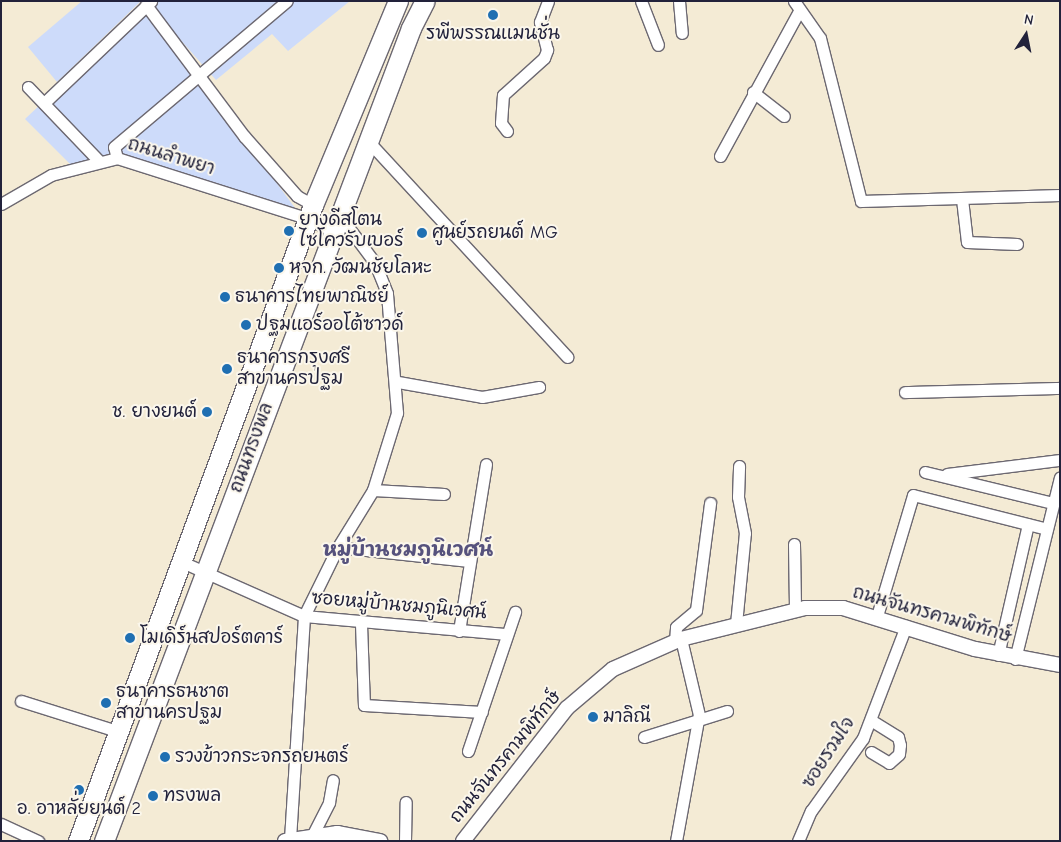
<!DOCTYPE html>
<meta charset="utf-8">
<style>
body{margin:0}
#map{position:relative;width:1061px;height:842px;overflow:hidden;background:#f4ebd5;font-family:"Comic Neue","Playpen Sans Thai",sans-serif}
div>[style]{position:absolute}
.built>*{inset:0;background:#cddbfa}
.roads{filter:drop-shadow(1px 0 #6c6871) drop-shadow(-1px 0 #6c6871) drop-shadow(0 1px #6c6871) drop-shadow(0 -1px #6c6871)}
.minor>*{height:11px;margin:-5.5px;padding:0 5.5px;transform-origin:5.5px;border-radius:5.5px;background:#fff}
.tertiary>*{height:14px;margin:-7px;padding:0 7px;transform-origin:7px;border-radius:7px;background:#fff}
.trunk>*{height:19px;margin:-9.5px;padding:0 9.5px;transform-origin:9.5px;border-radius:9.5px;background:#fff}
.dots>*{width:14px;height:14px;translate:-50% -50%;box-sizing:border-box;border:2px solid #fbf7ec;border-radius:50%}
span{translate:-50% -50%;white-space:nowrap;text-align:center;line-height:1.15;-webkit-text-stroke:4px #fbf7ec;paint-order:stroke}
.poi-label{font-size:18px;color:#22223b}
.left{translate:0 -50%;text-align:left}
.right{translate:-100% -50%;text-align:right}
.street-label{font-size:18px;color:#22223b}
.quarter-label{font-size:20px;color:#56527d;font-weight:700}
.frame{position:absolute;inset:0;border:2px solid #22223b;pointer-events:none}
.north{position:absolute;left:1001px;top:10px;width:50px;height:50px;-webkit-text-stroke:4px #fbf7ec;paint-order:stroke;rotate:11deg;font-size:14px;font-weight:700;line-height:20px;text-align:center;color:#22223b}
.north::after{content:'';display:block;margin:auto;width:18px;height:22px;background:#22223b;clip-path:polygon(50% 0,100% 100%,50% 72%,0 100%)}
</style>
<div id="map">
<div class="built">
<div style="clip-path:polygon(82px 1px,141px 1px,57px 82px,28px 47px)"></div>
<div style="clip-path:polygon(146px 1px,350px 1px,288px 51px,272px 34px,216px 80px)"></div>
<div style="clip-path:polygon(146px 5px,198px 76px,298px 212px,146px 161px,70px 164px,25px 119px)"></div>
</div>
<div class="roads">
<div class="minor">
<div style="left:641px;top:1px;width:47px;rotate:68.9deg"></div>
<div style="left:679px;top:1px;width:32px;rotate:85deg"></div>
<div style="left:794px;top:1px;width:45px;rotate:54.9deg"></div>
<div style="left:820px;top:38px;width:168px;rotate:75.9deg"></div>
<div style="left:861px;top:201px;width:199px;rotate:-1.7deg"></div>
<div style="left:146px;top:5px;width:164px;rotate:53.2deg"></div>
<div style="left:244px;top:136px;width:80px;rotate:48.5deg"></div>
<div style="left:297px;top:196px;width:18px;rotate:29deg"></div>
<div style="left:28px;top:87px;width:101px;rotate:46.2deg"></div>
<div style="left:753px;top:92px;width:39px;rotate:38deg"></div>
<div style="left:44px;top:103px;width:148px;rotate:-43.6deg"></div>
<div style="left:507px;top:131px;width:10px;rotate:-127deg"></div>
<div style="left:501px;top:123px;width:28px;rotate:-86deg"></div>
<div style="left:503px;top:95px;width:55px;rotate:-42.1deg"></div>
<div style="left:544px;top:58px;width:9px;rotate:-69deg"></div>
<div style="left:547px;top:50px;width:29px;rotate:-104deg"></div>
<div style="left:540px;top:22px;width:22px;rotate:-69deg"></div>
<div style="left:368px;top:141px;width:294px;rotate:47.3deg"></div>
<div style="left:720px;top:156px;width:165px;rotate:-61.4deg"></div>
<div style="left:117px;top:158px;width:11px;rotate:-105deg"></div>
<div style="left:114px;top:147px;width:226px;rotate:-40.2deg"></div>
<div style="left:962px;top:199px;width:43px;rotate:83.4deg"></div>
<div style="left:967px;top:242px;width:50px;rotate:2.3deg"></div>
<div style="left:1px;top:204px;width:58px;rotate:-30.1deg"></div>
<div style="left:51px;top:175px;width:68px;rotate:-14.4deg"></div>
<div style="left:117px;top:158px;width:201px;rotate:17.6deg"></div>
<div style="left:309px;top:219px;width:28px;rotate:27deg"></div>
<div style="left:398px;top:382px;width:85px;rotate:10.1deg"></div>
<div style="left:482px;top:397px;width:58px;rotate:-10deg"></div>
<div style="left:905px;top:392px;width:155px;rotate:-1.5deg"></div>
<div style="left:925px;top:472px;width:132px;rotate:13.6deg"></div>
<div style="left:947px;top:474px;width:114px;rotate:-7.1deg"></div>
<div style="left:373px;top:490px;width:71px;rotate:3.2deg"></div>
<div style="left:794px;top:544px;width:66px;rotate:89.1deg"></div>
<div style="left:338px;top:547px;width:132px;rotate:6.1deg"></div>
<div style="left:182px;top:562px;width:133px;rotate:23.9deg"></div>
<div style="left:304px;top:616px;width:204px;rotate:5.1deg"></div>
<div style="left:877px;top:616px;width:126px;rotate:-73.4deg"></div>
<div style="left:913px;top:495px;width:138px;rotate:14.2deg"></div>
<div style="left:361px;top:624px;width:81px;rotate:87.9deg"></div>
<div style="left:364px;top:705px;width:118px;rotate:3.4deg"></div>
<div style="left:736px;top:624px;width:91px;rotate:-84.4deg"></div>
<div style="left:745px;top:533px;width:37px;rotate:-101deg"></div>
<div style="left:738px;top:497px;width:31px;rotate:-88deg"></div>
<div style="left:459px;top:631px;width:169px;rotate:-80.8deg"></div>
<div style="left:675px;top:642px;width:15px;rotate:-86deg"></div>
<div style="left:676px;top:627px;width:26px;rotate:-40deg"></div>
<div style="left:696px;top:610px;width:108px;rotate:-82.5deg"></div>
<div style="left:998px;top:655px;width:134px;rotate:-77.1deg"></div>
<div style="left:1015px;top:659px;width:187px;rotate:-76.1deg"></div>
<div style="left:21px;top:701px;width:104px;rotate:17.4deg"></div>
<div style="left:644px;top:737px;width:87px;rotate:-17.4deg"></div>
<div style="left:468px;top:751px;width:147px;rotate:-71.3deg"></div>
<div style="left:871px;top:752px;width:21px;rotate:31deg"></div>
<div style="left:889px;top:763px;width:13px;rotate:-42deg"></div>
<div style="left:899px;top:754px;width:9px;rotate:-84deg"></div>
<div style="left:900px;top:745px;width:8px;rotate:-104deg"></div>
<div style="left:898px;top:737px;width:32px;rotate:-148deg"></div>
<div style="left:1px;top:824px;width:41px;rotate:24.7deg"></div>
<div style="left:312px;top:836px;width:38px;rotate:-63deg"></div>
<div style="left:329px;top:802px;width:22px;rotate:-80deg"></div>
<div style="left:290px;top:839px;width:223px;rotate:-86.4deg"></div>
<div style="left:304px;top:616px;width:77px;rotate:-63.8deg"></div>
<div style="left:338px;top:547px;width:67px;rotate:-58.4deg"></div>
<div style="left:373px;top:490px;width:81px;rotate:-72.7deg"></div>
<div style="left:397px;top:413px;width:120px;rotate:-94.8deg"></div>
<div style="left:387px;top:293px;width:32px;rotate:-112deg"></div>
<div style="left:375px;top:263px;width:59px;rotate:-126.7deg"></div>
<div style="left:405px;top:841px;width:39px;rotate:-89deg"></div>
<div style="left:676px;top:841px;width:128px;rotate:-79.7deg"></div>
<div style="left:699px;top:715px;width:78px;rotate:-103.3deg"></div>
<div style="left:798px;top:841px;width:33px;rotate:-67deg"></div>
<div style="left:811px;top:811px;width:90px;rotate:-54.5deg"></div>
<div style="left:863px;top:738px;width:120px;rotate:-69deg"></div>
</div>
<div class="tertiary">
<div style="left:285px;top:841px;width:53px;rotate:-8.7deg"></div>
<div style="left:337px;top:833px;width:44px;rotate:10.5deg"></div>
<div style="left:463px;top:841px;width:169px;rotate:-52deg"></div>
<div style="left:567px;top:708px;width:60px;rotate:-40.3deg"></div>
<div style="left:613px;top:669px;width:74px;rotate:-23.8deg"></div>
<div style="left:681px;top:639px;width:128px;rotate:-14deg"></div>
<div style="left:805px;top:608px;width:38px"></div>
<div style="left:843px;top:608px;width:138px;rotate:17.3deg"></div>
<div style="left:975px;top:649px;width:86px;rotate:10.7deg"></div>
</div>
<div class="trunk">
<div style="left:78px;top:841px;width:678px;rotate:-69.72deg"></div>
<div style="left:313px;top:205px;width:221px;rotate:-67.4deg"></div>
<div style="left:104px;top:841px;width:869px;rotate:-69.31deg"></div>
<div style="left:411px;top:28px;width:30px;rotate:-63deg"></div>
</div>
</div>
<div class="dots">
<div style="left:493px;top:15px;background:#1f6fb2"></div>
<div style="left:289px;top:231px;background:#1f6fb2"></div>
<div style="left:422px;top:233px;background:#1f6fb2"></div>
<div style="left:279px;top:268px;background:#1f6fb2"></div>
<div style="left:225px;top:297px;background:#1f6fb2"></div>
<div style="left:246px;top:325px;background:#1f6fb2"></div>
<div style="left:227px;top:369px;background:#1f6fb2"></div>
<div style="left:207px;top:412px;background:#1f6fb2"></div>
<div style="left:130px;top:638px;background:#1f6fb2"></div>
<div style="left:106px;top:703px;background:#1f6fb2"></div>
<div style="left:593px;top:717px;background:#1f6fb2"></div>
<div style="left:165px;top:757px;background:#1f6fb2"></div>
<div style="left:79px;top:790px;background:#1f6fb2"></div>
<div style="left:153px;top:796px;background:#1f6fb2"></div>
</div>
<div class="poi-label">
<span style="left:493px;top:34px">รพีพรรณแมนชั่น</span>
<span class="left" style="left:299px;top:231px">ยางดีสโตน<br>ไซโควรับเบอร์</span>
<span class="left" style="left:432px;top:233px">ศูนย์รถยนต์ MG</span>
<span class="left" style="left:289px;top:268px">หจก. วัฒนชัยโลหะ</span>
<span class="left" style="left:235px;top:297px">ธนาคารไทยพาณิชย์</span>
<span class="left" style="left:256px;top:325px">ปฐมแอร์ออโต้ซาวด์</span>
<span class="left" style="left:237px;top:369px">ธนาคารกรุงศรี<br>สาขานครปฐม</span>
<span class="right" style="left:197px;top:412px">ช. ยางยนต์</span>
<span class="left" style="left:140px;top:638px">โมเดิร์นสปอร์ตคาร์</span>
<span class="left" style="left:116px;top:703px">ธนาคารธนชาต<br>สาขานครปฐม</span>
<span class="left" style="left:603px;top:717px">มาลิณี</span>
<span class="left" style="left:175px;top:757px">รวงข้าวกระจกรถยนตร์</span>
<span class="left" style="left:163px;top:796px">ทรงพล</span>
<span style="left:79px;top:809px">อ. อาหลั่ยยนต์ 2</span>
</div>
<div class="street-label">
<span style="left:171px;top:157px;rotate:17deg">ถนนลำพยา</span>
<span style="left:252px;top:448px;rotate:-70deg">ถนนทรงพล</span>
<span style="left:399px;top:606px;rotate:5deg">ซอยหมู่บ้านชมภูนิเวศน์</span>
<span style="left:932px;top:615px;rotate:16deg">ถนนจันทรคามพิทักษ์</span>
<span style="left:829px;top:753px;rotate:-57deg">ซอยรวมใจ</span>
<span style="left:506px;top:757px;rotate:-51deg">ถนนจันทรคามพิทักษ์</span>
</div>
<div class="quarter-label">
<span style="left:408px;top:549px">หมู่บ้านชมภูนิเวศน์</span>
</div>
<div class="frame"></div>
<div class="north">N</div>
</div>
